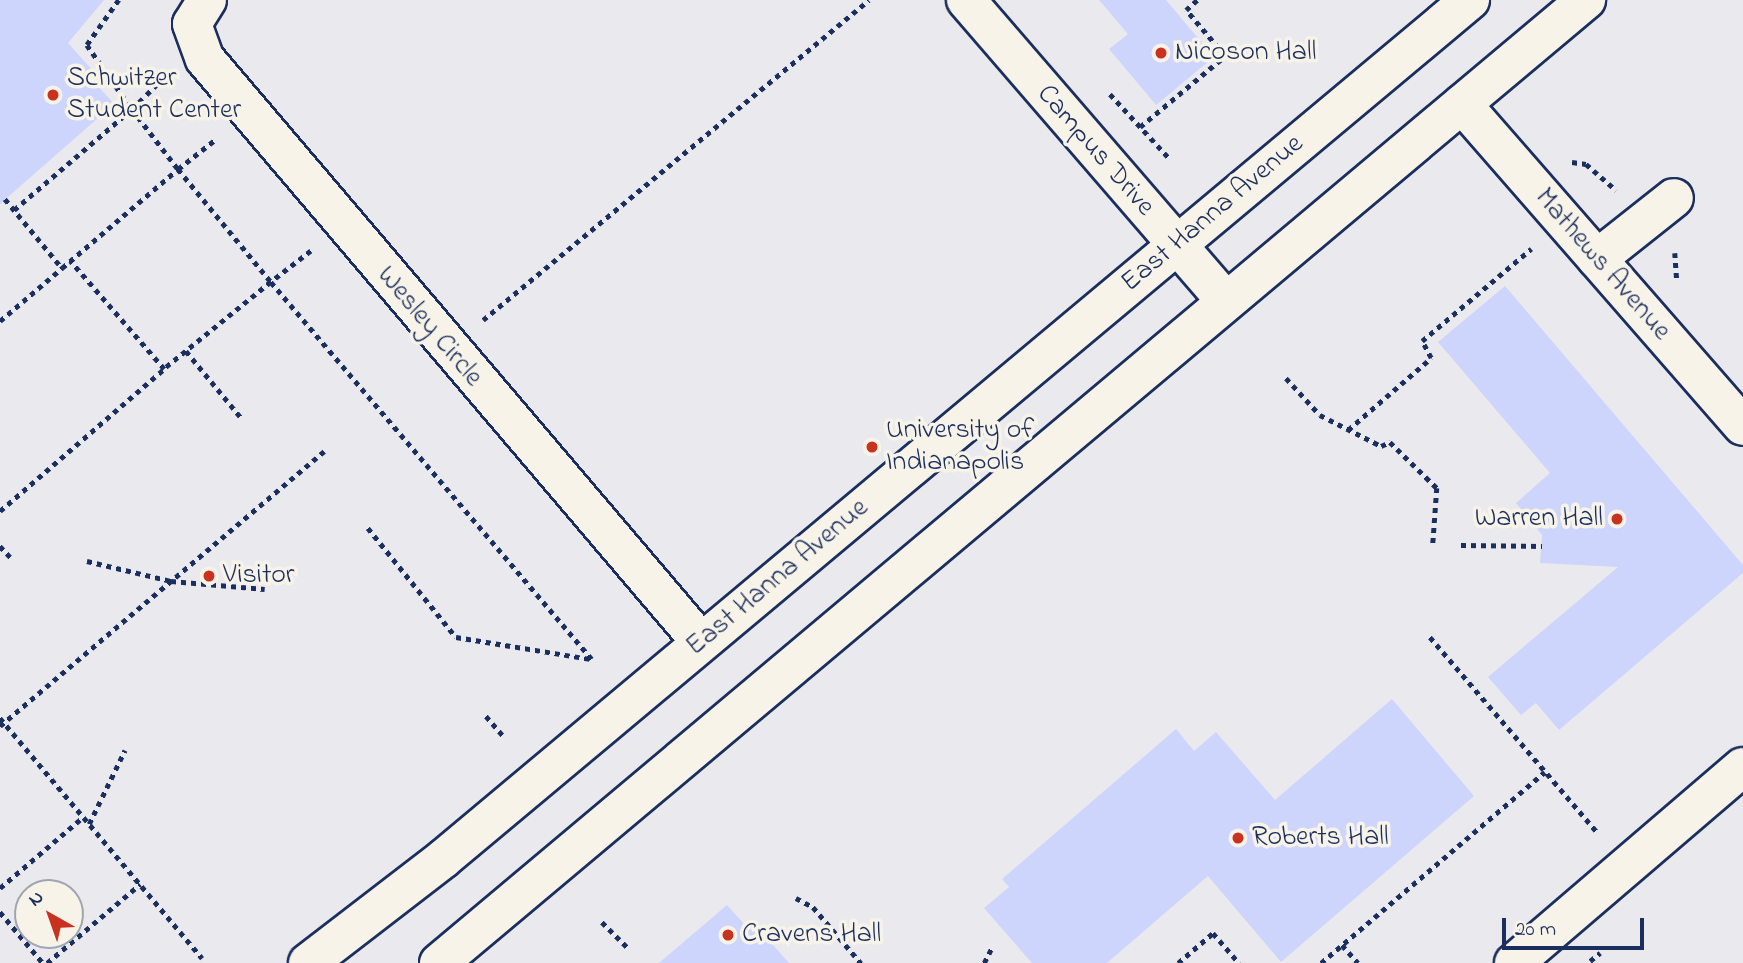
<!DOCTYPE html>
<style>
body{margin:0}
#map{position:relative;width:1743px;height:963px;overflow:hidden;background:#f7f3e8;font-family:"Indie Flower",sans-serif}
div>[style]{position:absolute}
.built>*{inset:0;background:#eaeaee}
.building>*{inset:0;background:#cdd5fd}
.path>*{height:4.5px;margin-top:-2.25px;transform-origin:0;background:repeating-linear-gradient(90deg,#1b2f5e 0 5px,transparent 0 10px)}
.roads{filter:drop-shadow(2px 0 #1b2f5e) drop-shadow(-2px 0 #1b2f5e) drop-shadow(0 2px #1b2f5e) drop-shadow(0 -2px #1b2f5e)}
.minor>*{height:38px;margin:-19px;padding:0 19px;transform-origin:19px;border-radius:19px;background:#f7f3e8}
.major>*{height:38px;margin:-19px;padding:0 19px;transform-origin:19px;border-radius:19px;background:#f7f3e8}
.dots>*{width:19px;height:19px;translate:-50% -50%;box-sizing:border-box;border:4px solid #f7f3e8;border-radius:50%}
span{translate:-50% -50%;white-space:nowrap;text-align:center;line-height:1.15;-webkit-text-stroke:7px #f7f3e8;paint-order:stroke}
.poi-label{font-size:28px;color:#1b2f5e}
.left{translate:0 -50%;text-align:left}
.right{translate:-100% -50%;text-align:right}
.street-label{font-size:28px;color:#1b2f5e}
.north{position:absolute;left:14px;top:879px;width:70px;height:70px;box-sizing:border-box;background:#f7f3e8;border:2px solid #9fa5b1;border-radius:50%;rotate:320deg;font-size:19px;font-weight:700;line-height:28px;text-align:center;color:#1b2f5e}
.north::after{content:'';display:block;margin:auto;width:24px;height:32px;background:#c8321e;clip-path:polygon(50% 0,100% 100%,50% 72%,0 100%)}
.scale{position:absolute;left:1502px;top:918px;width:142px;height:32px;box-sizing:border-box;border:4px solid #1b2f5e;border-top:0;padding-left:9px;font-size:21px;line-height:24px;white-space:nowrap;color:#1b2f5e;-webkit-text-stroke:5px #f7f3e8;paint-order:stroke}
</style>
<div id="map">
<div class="built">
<div style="clip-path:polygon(evenodd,0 0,1743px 0,1743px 963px,0 963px,0 0,28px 893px,70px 893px,70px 935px,28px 935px,28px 893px)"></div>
</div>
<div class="building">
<div style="clip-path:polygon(0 0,104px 0,68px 43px,103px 82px,98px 86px,114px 104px,0 204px)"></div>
<div style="clip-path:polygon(1099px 0,1166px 0,1214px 57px,1156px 105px,1109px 49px,1128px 34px)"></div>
<div style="clip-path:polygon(1505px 286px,1743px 565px,1743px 573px,1559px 730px,1536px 703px,1521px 715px,1488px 677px,1618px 567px,1540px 563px,1542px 535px,1516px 503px,1550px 473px,1438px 342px)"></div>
<div style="clip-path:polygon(1392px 699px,1474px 796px,1281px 962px,1208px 876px,1107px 963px,1032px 963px,984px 908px,1009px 887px,1002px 879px,1176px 729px,1194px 751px,1216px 732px,1275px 800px)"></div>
<div style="clip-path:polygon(727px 905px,745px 925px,751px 920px,789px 963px,659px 963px)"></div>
</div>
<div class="path">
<div style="left:119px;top:0;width:55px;rotate:125.4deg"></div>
<div style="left:87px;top:45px;width:78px;rotate:54.9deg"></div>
<div style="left:132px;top:109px;width:47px;rotate:-45deg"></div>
<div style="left:1110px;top:94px;width:87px;rotate:47.3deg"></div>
<div style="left:1140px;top:127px;width:111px;rotate:-39.9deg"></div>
<div style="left:1225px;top:56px;width:60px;rotate:-130.3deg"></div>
<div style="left:1186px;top:10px;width:15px;rotate:-42deg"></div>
<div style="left:1572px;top:162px;width:14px;rotate:8deg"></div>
<div style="left:1586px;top:164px;width:40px;rotate:41deg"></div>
<div style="left:5px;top:199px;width:89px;rotate:50.4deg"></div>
<div style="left:14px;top:210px;width:155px;rotate:-40.6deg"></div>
<div style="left:132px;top:109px;width:76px;rotate:52.5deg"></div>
<div style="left:178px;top:169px;width:48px;rotate:-38.3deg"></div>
<div style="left:311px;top:251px;width:51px;rotate:142.2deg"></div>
<div style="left:271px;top:282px;width:495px;rotate:49.6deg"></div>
<div style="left:1675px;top:253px;width:28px;rotate:86deg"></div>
<div style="left:483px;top:320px;width:501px;rotate:-39.66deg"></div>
<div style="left:0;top:321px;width:82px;rotate:-40.5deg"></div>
<div style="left:62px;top:268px;width:153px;rotate:-40.5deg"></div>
<div style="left:178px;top:169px;width:146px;rotate:50.5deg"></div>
<div style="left:271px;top:282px;width:138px;rotate:140.9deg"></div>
<div style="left:164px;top:369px;width:143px;rotate:-131deg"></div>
<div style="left:186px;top:351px;width:89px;rotate:50.4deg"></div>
<div style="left:1286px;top:378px;width:50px;rotate:47.4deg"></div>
<div style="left:1320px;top:415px;width:68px;rotate:26.9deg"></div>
<div style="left:1381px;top:446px;width:10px;rotate:-24deg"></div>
<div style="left:1390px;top:442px;width:66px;rotate:44.4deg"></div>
<div style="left:1437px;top:488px;width:56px;rotate:94.1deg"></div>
<div style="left:1348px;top:430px;width:110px;rotate:-40.9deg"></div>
<div style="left:1431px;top:358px;width:19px;rotate:-118deg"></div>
<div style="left:1422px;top:341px;width:143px;rotate:-40.2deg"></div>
<div style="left:0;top:511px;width:217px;rotate:-40.9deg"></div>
<div style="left:368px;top:528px;width:140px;rotate:51.1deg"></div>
<div style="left:456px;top:637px;width:137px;rotate:9.3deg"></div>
<div style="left:1461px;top:545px;width:81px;rotate:0.7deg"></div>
<div style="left:0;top:546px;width:18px;rotate:47deg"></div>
<div style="left:87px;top:561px;width:86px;rotate:13.4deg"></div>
<div style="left:171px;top:581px;width:94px;rotate:4.9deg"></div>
<div style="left:1430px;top:637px;width:258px;rotate:49.4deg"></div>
<div style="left:486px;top:716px;width:29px;rotate:49deg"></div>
<div style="left:0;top:718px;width:314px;rotate:49.9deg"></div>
<div style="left:0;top:726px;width:425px;rotate:-40.3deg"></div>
<div style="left:89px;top:824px;width:82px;rotate:-64.1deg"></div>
<div style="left:0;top:888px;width:109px;rotate:-40.5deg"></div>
<div style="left:796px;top:898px;width:19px;rotate:28deg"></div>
<div style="left:813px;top:907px;width:74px;rotate:49.4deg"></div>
<div style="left:0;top:912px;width:67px;rotate:49.9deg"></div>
<div style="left:602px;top:922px;width:37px;rotate:45deg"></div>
<div style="left:1342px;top:945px;width:24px;rotate:48deg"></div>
<div style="left:1590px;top:961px;width:13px;rotate:-39deg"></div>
<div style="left:47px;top:963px;width:122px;rotate:-40.3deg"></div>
<div style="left:984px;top:963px;width:18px;rotate:-63deg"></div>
<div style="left:1178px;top:963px;width:46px;rotate:-40.6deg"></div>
<div style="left:1213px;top:933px;width:40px;rotate:49deg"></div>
<div style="left:1321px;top:963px;width:294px;rotate:-40.5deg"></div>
</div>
<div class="roads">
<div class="minor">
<div style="left:207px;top:0;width:28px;rotate:122deg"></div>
<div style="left:192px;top:24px;width:37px;rotate:70deg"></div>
<div style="left:205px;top:59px;width:765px;rotate:49.61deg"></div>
<div style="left:966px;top:0;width:398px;rotate:49.2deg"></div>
<div style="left:1462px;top:104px;width:427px;rotate:48.9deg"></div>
<div style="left:1597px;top:259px;width:98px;rotate:-38.4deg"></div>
<div style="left:1514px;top:963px;width:301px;rotate:-40.6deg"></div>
</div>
<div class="major">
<div style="left:308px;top:963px;width:170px;rotate:-37.6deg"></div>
<div style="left:443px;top:859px;width:1339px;rotate:-39.91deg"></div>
<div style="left:439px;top:963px;width:1498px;rotate:-40.02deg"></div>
</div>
</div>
<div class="dots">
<div style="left:1161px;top:53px;background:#c8321e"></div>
<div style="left:53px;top:95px;background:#c8321e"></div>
<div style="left:872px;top:447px;background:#c8321e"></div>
<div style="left:1617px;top:519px;background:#c8321e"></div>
<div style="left:209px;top:576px;background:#c8321e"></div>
<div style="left:1238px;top:838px;background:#c8321e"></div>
<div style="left:728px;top:935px;background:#c8321e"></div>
</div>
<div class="poi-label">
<span class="left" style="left:1175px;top:53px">Nicoson Hall</span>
<span class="left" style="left:67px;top:95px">Schwitzer<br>Student Center</span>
<span class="left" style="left:886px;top:447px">University of<br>Indianapolis</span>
<span class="right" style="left:1603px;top:519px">Warren Hall</span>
<span class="left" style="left:223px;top:576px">Visitor</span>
<span class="left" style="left:1252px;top:838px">Roberts Hall</span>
<span class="left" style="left:742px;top:935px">Cravens Hall</span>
</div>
<div class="street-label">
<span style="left:1095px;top:151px;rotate:49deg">Campus Drive</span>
<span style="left:1213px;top:214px;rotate:-40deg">East Hanna Avenue</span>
<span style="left:1602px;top:265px;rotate:49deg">Mathews Avenue</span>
<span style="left:429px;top:327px;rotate:50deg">Wesley Circle</span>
<span style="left:778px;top:578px;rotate:-40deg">East Hanna Avenue</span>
</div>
<div class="north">N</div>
<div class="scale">20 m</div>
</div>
